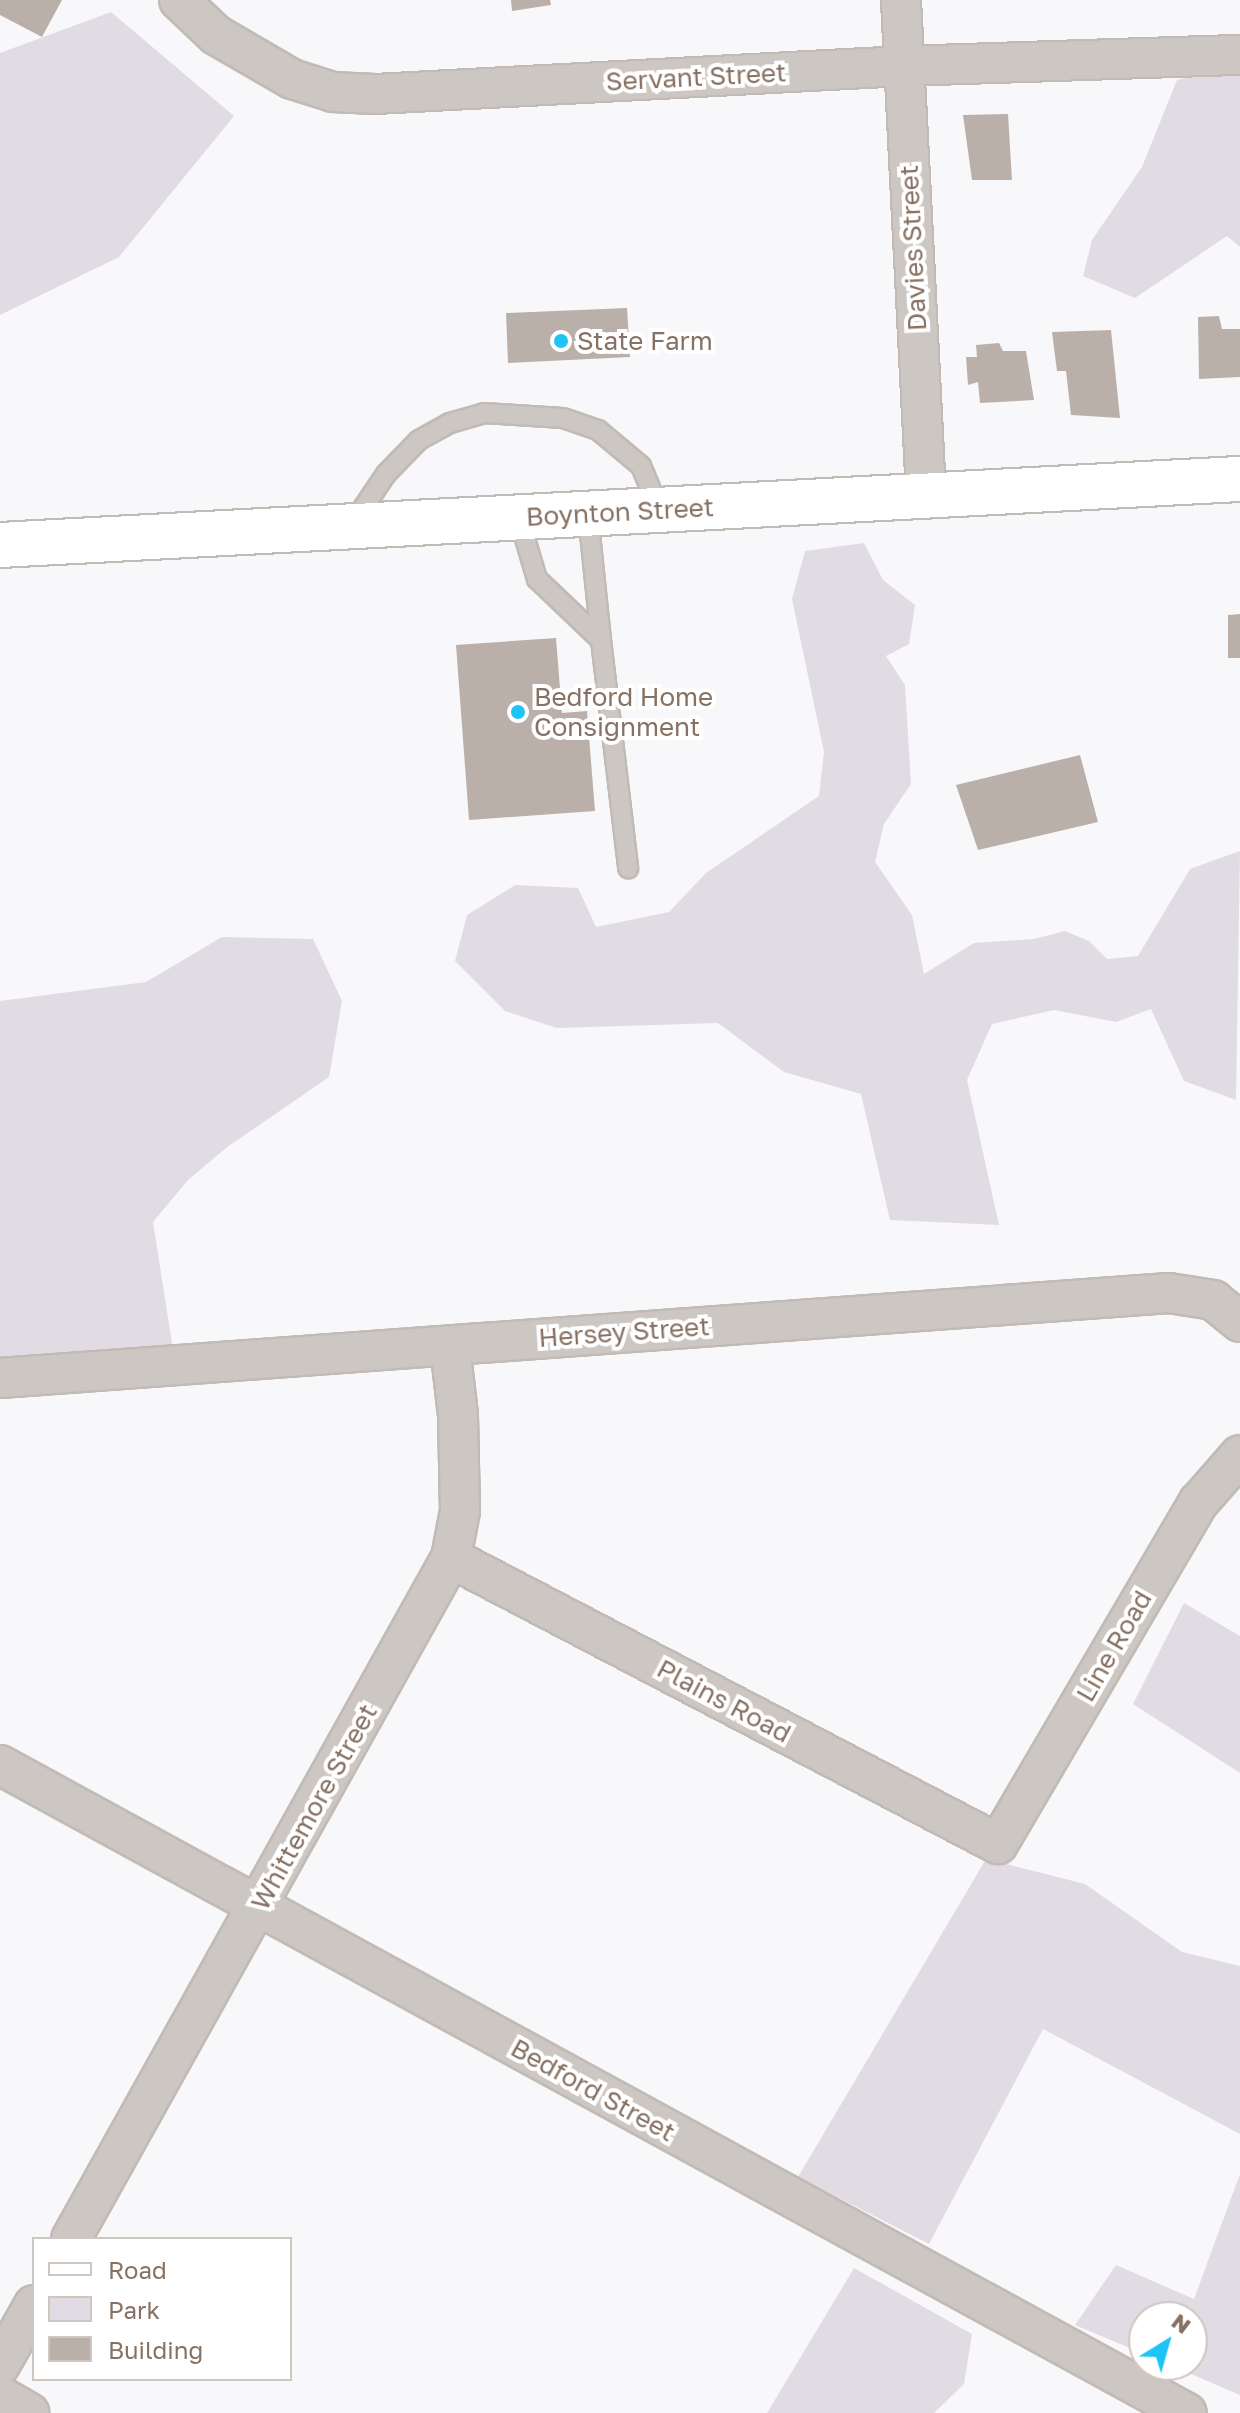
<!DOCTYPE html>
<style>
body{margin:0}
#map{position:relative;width:1240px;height:2413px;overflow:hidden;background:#f8f8fa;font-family:"Golos Text",sans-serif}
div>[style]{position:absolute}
.green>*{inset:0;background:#e1dbe4}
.building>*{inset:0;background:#bbb0a9}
.roads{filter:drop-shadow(2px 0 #c1bab5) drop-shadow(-2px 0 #c1bab5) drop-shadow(0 2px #c1bab5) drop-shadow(0 -2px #c1bab5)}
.lane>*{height:18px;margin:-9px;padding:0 9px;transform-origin:9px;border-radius:9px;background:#ccc7c2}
.street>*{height:38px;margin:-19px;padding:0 19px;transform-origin:19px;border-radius:19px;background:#ccc7c2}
.secondary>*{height:44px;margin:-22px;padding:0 22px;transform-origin:22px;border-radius:22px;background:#fff}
.dots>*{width:22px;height:22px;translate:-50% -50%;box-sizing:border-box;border:4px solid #fff;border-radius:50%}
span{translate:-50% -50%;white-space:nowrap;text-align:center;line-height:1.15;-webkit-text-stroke:8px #fff;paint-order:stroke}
.street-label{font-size:26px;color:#867162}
.poi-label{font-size:26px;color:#867162}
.left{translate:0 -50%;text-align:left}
.legend{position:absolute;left:32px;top:2237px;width:260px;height:144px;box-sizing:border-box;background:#fff;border:2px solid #cfc6c0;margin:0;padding:10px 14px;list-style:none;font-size:24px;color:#867162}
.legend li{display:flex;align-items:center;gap:16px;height:40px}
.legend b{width:40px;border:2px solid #cfc6c0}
.north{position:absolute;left:1128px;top:2301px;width:80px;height:80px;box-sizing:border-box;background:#fff;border:2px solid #cfc6c0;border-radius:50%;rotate:37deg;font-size:22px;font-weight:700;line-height:32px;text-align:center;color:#867162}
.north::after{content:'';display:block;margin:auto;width:28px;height:36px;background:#1dc4f4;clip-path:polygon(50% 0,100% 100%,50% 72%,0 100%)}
</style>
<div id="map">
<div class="green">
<div style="clip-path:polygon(111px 12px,234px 116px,119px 257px,0 315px,0 53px)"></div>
<div style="clip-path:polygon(1226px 69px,1240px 73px,1240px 247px,1227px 236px,1135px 298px,1083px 276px,1092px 240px,1142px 167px,1177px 80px)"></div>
<div style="clip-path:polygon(864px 543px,883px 580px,915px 605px,909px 644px,886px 656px,905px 685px,911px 784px,884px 824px,875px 862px,912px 915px,924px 974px,974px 943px,1034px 939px,1065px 931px,1089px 941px,1107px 959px,1138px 956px,1190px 869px,1240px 851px,1236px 1100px,1184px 1081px,1151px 1009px,1116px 1022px,1054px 1010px,992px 1024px,967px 1080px,999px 1225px,890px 1220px,861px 1094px,784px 1072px,718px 1023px,557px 1028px,505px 1011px,455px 961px,467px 915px,515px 885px,578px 888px,596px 927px,669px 912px,706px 873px,819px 796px,824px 752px,792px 599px,805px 551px)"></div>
<div style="clip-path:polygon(222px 937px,313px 939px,342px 1001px,329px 1077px,226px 1148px,188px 1180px,153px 1222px,173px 1350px,0 1360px,0 1001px,146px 982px)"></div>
<div style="clip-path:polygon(1184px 1603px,1240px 1636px,1240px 1773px,1133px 1704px)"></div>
<div style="clip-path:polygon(986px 1859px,1085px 1884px,1182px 1952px,1240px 1966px,1240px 2134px,1043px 2029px,929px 2244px,798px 2177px)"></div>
<div style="clip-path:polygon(1240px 2174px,1240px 2395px,1170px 2365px,1192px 2365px,1192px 2317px,1144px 2317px,1144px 2354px,1075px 2325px,1116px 2265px,1194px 2299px)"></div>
<div style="clip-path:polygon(854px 2268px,972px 2334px,964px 2384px,934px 2413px,767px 2413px)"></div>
</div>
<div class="building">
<div style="clip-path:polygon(0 0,62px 0,42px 37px,0 15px)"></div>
<div style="clip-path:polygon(511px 0,550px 0,551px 5px,512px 11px)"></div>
<div style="clip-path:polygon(1008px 114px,1012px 180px,972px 180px,963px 115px)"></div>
<div style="clip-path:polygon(627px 308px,630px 357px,508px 363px,506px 313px)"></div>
<div style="clip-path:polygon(1219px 316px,1222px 329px,1240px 329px,1240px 377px,1199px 379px,1198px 317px)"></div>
<div style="clip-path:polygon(1111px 330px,1120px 418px,1071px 415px,1066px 371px,1057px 371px,1052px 332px)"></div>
<div style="clip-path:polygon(999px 343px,1003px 351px,1026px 351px,1034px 400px,980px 403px,978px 382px,968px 385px,966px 357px,977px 357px,976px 345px)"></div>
<div style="clip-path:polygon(1240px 614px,1240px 658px,1228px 658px,1228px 615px)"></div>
<div style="clip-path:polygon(556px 638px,562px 713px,587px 711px,595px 811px,469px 820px,456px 645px)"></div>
<div style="clip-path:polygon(1080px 755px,1098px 822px,978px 850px,956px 785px)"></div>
</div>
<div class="roads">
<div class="lane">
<div style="left:588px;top:514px;width:127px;rotate:84.1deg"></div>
<div style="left:519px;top:518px;width:64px;rotate:73.6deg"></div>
<div style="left:537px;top:579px;width:88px;rotate:43.6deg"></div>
<div style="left:601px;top:640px;width:230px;rotate:83.2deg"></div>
<div style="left:353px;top:523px;width:59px;rotate:-56deg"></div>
<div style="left:386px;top:474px;width:47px;rotate:-45.9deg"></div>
<div style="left:419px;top:440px;width:35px;rotate:-29deg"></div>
<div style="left:450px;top:423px;width:35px;rotate:-16deg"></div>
<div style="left:484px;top:413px;width:79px;rotate:3.6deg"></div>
<div style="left:563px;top:418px;width:37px;rotate:19deg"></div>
<div style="left:598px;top:430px;width:56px;rotate:39.9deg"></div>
<div style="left:641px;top:466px;width:47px;rotate:67.3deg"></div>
</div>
<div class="street">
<div style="left:179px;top:0;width:51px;rotate:43.4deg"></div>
<div style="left:216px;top:35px;width:88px;rotate:30.1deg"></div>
<div style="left:292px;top:79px;width:43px;rotate:17.6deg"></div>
<div style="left:333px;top:92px;width:42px;rotate:2.7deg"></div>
<div style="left:375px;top:94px;width:530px;rotate:-3.03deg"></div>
<div style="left:904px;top:66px;width:336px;rotate:-1.9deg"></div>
<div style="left:901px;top:0;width:497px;rotate:87.1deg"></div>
<div style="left:0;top:1378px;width:1172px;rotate:-4.16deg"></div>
<div style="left:1169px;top:1293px;width:45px;rotate:9deg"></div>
<div style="left:1213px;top:1300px;width:35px;rotate:39deg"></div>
<div style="left:451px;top:1558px;width:617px;rotate:27.6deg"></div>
<div style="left:998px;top:1844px;width:397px;rotate:-59.6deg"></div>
<div style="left:1199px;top:1502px;width:62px;rotate:-48.9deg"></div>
<div style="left:0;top:1765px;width:1352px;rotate:28.63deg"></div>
<div style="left:71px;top:2239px;width:780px;rotate:-60.84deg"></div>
<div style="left:451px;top:1558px;width:48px;rotate:-79.2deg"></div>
<div style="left:460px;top:1511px;width:96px;rotate:-91.2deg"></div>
<div style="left:458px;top:1415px;width:68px;rotate:-96.7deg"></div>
<div style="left:0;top:2365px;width:69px;rotate:-60.5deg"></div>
<div style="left:0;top:2396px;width:34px;rotate:30deg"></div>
</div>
<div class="secondary">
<div style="left:0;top:545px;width:1242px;rotate:-3.05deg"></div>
</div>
</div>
<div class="dots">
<div style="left:561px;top:341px;background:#1dc4f4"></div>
<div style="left:518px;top:712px;background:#1dc4f4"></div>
</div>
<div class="street-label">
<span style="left:696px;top:77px;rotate:-3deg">Servant Street</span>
<span style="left:913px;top:248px;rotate:-93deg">Davies Street</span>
<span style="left:620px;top:512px;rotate:-3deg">Boynton Street</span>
<span style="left:624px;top:1332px;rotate:-4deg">Hersey Street</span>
<span style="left:1114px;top:1646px;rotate:-60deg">Line Road</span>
<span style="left:724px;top:1701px;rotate:28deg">Plains Road</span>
<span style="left:314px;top:1807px;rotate:-61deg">Whittemore Street</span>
<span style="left:593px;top:2090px;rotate:29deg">Bedford Street</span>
</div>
<div class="poi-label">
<span class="left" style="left:577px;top:341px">State Farm</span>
<span class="left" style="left:534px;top:712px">Bedford Home<br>Consignment</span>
</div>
<ul class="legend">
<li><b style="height:10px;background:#fff"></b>Road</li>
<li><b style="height:22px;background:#e1dbe4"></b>Park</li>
<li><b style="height:22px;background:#bbb0a9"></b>Building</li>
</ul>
<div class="north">N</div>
</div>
